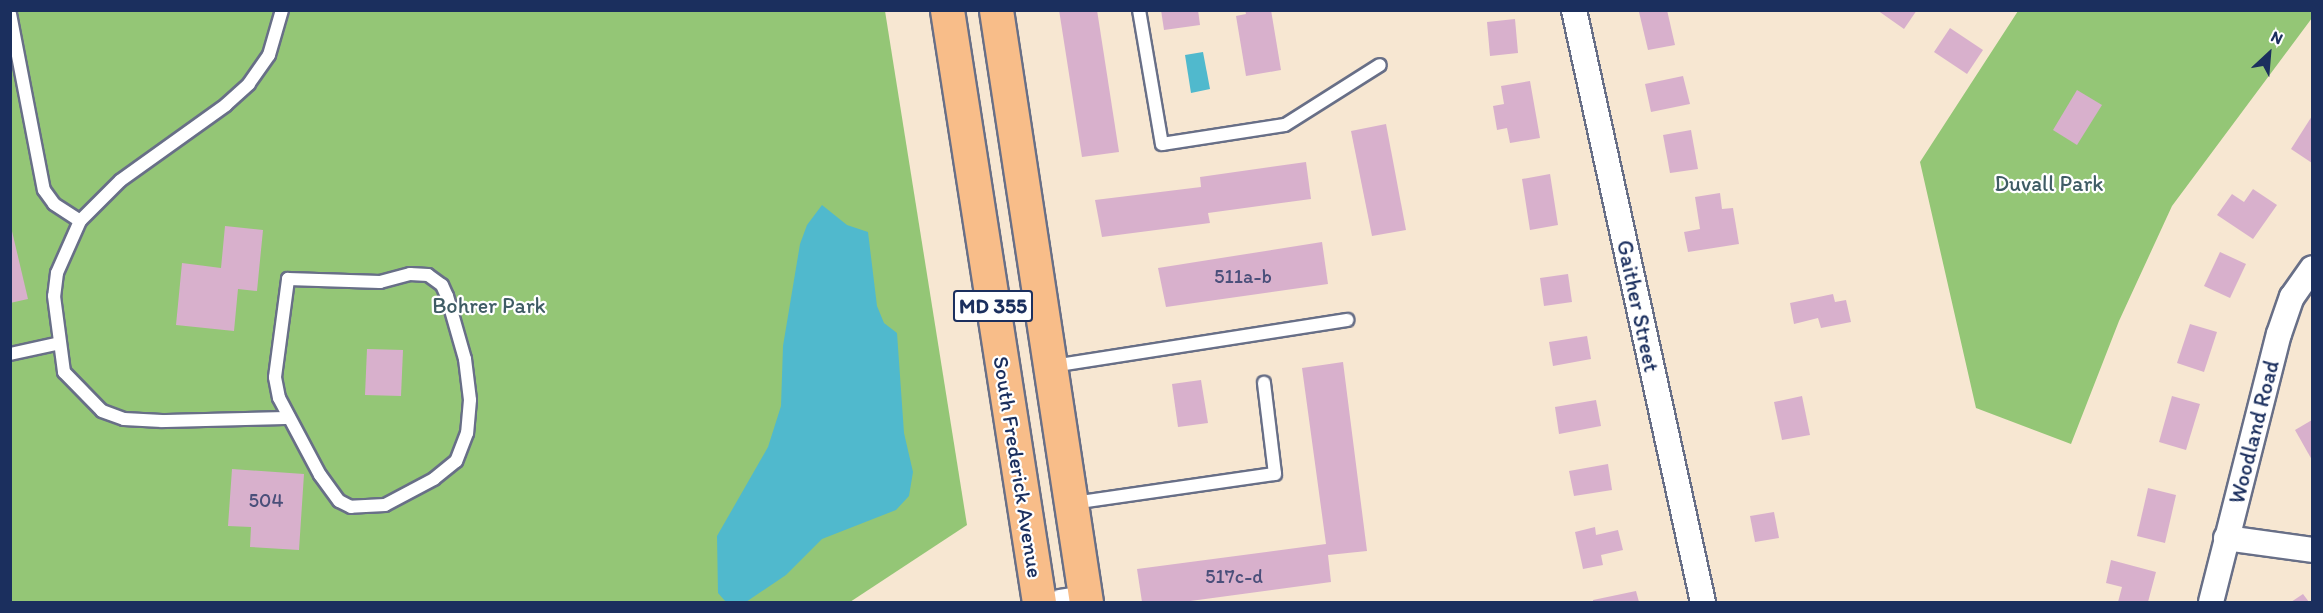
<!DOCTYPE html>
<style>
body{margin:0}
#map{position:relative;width:2323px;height:613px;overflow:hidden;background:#f7e7d2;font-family:Itim,sans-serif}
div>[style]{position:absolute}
.green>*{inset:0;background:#94c676}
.water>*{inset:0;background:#50b9cd}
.building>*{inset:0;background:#d8b0cc}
.roads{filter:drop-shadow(2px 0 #686f87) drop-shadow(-2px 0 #686f87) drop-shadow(0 2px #686f87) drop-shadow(0 -2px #686f87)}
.lane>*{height:12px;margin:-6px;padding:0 6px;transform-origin:6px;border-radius:6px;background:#fff}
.street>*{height:24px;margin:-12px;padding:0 12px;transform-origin:12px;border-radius:12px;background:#fff}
.primary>*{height:33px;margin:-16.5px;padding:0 16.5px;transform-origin:16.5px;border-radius:16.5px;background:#f8bd89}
span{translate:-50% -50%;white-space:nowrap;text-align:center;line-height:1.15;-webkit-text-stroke:4.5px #fff;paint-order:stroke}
.number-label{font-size:20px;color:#4a4f7a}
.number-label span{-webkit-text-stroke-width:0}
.shield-label span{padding:2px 4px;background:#fff;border:2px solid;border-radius:4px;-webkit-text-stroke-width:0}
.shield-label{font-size:21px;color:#1b2f5e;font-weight:700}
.park-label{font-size:22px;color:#3f5c65}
.street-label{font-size:22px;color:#1b2f5e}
.frame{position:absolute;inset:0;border:12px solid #1b2f5e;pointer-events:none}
.north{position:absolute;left:2239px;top:24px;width:60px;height:60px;-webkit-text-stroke:4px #fff;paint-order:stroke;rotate:26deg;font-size:16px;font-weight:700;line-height:24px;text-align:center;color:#1b2f5e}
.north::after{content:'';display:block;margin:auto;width:21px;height:27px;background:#1b2f5e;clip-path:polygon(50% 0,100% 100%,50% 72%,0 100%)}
</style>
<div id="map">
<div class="green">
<div style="clip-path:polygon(10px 11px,885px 11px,967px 525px,850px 602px,11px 602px)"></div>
<div style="clip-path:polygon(2018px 11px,2312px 11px,2312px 18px,2172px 206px,2119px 321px,2071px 444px,1976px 408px,1920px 162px)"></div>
</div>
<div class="water">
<div style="clip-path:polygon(1203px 52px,1210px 89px,1191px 93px,1185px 55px)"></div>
<div style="clip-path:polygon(822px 205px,847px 225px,868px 232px,877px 306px,884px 323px,897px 333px,904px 433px,913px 472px,909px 496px,896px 510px,822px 539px,786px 575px,746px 602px,726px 602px,718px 593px,717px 536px,768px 447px,781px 406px,783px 346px,800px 244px,807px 225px)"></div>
</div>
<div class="building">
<div style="clip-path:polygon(1059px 10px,1097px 10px,1119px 152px,1082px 157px)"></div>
<div style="clip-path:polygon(1161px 10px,1198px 10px,1200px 25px,1164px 30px)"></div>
<div style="clip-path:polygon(1245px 10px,1271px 10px,1281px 70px,1246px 76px,1236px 16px,1246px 14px)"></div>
<div style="clip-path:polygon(1645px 10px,1667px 10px,1675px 45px,1648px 50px,1639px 12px)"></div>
<div style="clip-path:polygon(1877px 10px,1917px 10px,1904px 29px)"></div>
<div style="clip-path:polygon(1515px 19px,1518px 53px,1490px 56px,1487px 22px)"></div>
<div style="clip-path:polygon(1950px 28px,1983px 50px,1967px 74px,1934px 52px)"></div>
<div style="clip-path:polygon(1683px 76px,1690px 104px,1651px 112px,1645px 84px)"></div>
<div style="clip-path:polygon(1530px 81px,1540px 138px,1510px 143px,1507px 128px,1497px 130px,1493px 106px,1504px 104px,1501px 86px)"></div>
<div style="clip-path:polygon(2077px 90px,2102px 105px,2077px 145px,2053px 130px)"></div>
<div style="clip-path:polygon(2312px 116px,2312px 163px,2291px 149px)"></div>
<div style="clip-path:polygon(1386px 124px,1406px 230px,1372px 236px,1351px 131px)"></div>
<div style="clip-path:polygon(1691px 130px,1698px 169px,1670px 173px,1663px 135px)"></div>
<div style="clip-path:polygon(1306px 162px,1311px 199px,1208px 213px,1210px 223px,1102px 237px,1095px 200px,1201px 187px,1200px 177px)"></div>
<div style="clip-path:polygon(1550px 174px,1558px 225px,1530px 230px,1522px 179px)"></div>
<div style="clip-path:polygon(2253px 189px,2277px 205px,2253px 239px,2217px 215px,2232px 194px,2244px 202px)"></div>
<div style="clip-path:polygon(1720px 193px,1722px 209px,1733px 208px,1739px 244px,1688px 252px,1684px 232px,1700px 229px,1695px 197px)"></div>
<div style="clip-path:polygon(225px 226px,263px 230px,257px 291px,238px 289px,234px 331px,176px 325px,182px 263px,221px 268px)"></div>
<div style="clip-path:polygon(11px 227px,28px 299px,10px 303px,10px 228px)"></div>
<div style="clip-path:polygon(1322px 242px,1328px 284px,1166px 307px,1158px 268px)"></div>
<div style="clip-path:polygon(2220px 252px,2246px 264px,2230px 298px,2204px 286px)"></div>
<div style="clip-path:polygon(1568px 274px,1572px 302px,1544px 306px,1540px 278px)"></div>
<div style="clip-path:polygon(1833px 294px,1835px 302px,1846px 300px,1851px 322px,1821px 328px,1818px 318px,1794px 324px,1790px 303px)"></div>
<div style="clip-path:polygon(2190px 324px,2217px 332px,2204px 372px,2177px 363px)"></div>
<div style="clip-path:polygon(1587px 336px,1591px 359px,1553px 366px,1549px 342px)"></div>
<div style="clip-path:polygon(367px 349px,403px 350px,401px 396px,365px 395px)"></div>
<div style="clip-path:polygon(1343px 362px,1367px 551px,1328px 555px,1331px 582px,1183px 602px,1142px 602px,1137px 569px,1326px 544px,1302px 368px)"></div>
<div style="clip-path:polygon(1201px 380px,1208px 423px,1178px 427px,1172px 384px)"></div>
<div style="clip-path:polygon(1802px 396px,1810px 435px,1782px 440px,1774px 402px)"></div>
<div style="clip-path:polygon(2172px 396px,2200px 404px,2186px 450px,2159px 442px)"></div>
<div style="clip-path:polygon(1596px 400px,1601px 426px,1559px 434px,1555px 407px)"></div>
<div style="clip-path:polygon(2312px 420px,2312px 460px,2295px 430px)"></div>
<div style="clip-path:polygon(1608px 464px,1612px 490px,1574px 496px,1569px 471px)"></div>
<div style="clip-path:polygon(232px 469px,304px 474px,299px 550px,250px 547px,251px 527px,228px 526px)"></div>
<div style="clip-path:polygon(2148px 488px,2176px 495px,2165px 543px,2137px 536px)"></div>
<div style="clip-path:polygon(1774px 512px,1779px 538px,1755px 542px,1750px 516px)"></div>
<div style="clip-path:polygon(1595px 527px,1596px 535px,1618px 530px,1623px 550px,1601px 555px,1603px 565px,1583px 569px,1575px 532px)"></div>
<div style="clip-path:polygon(2111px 560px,2156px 572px,2148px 602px,2118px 602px,2122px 587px,2106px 583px)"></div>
<div style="clip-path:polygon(1636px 591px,1639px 602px,1593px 602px,1593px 600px)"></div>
<div style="clip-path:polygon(2303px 594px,2309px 602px,2291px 602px)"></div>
</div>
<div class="roads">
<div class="lane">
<div style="left:282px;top:10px;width:47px;rotate:106.1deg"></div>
<div style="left:269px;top:55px;width:35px;rotate:125deg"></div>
<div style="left:249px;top:84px;width:31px;rotate:138deg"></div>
<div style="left:226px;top:105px;width:130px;rotate:144.4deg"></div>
<div style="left:120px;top:181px;width:57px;rotate:135deg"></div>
<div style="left:80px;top:221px;width:57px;rotate:113.9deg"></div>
<div style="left:57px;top:273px;width:23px;rotate:97deg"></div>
<div style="left:54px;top:296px;width:77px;rotate:82.5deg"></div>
<div style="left:64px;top:372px;width:54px;rotate:45.7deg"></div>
<div style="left:102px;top:411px;width:23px;rotate:20deg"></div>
<div style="left:124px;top:419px;width:38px;rotate:3deg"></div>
<div style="left:162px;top:421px;width:127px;rotate:-1.4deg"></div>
<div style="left:1139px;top:10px;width:136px;rotate:80.3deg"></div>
<div style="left:1162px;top:144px;width:124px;rotate:-8.8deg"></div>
<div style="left:1285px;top:125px;width:112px;rotate:-32.3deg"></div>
<div style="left:10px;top:14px;width:179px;rotate:79.1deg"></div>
<div style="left:44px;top:190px;width:17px;rotate:54deg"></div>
<div style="left:54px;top:204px;width:31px;rotate:33deg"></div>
<div style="left:410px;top:274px;width:18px;rotate:3deg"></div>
<div style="left:428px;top:275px;width:17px;rotate:36deg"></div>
<div style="left:442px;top:285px;width:12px;rotate:66deg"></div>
<div style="left:447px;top:296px;width:66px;rotate:74.1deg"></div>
<div style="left:465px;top:359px;width:41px;rotate:83deg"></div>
<div style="left:470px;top:400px;width:33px;rotate:95deg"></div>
<div style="left:467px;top:433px;width:30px;rotate:111deg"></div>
<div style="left:456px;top:461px;width:28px;rotate:141deg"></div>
<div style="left:434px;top:479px;width:55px;rotate:152deg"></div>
<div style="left:385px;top:505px;width:34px;rotate:177deg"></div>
<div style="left:351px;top:507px;width:13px;rotate:-153deg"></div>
<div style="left:339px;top:501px;width:32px;rotate:-126deg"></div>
<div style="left:320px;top:475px;width:87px;rotate:-118deg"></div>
<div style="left:279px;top:398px;width:21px;rotate:-101deg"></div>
<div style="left:275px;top:377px;width:99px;rotate:-82.4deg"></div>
<div style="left:288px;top:279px;width:92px;rotate:1.9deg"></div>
<div style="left:380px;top:282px;width:31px;rotate:-15deg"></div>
<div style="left:10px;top:354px;width:51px;rotate:-12.4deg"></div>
<div style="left:1053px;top:366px;width:298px;rotate:-8.9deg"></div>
<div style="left:1073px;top:503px;width:204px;rotate:-8.2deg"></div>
<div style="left:1275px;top:474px;width:92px;rotate:-96.9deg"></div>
</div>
<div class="street">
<div style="left:1574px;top:10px;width:606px;rotate:77.71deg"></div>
<div style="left:2226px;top:538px;width:87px;rotate:7.9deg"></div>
<div style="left:1060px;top:602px;width:25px;rotate:-9deg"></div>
<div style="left:2211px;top:602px;width:276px;rotate:-75.8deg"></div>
<div style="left:2279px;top:334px;width:39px;rotate:-71deg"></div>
<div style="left:2292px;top:297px;width:35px;rotate:-55deg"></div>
</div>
<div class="primary">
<div style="left:947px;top:10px;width:599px;rotate:81.17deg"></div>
<div style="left:996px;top:10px;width:599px;rotate:81.36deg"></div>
</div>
</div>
<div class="number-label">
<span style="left:1243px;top:276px">511a-b</span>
<span style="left:266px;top:500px">504</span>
<span style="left:1234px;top:576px">517c-d</span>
</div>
<div class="shield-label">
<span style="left:993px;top:306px">MD 355</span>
</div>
<div class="park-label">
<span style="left:2049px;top:184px">Duvall Park</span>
<span style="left:489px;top:306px">Bohrer Park</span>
</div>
<div class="street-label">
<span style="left:1638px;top:306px;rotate:78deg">Gaither Street</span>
<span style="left:2254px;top:432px;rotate:-76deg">Woodland Road</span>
<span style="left:1018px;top:467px;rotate:81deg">South Frederick Avenue</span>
</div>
<div class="frame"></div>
<div class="north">N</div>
</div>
